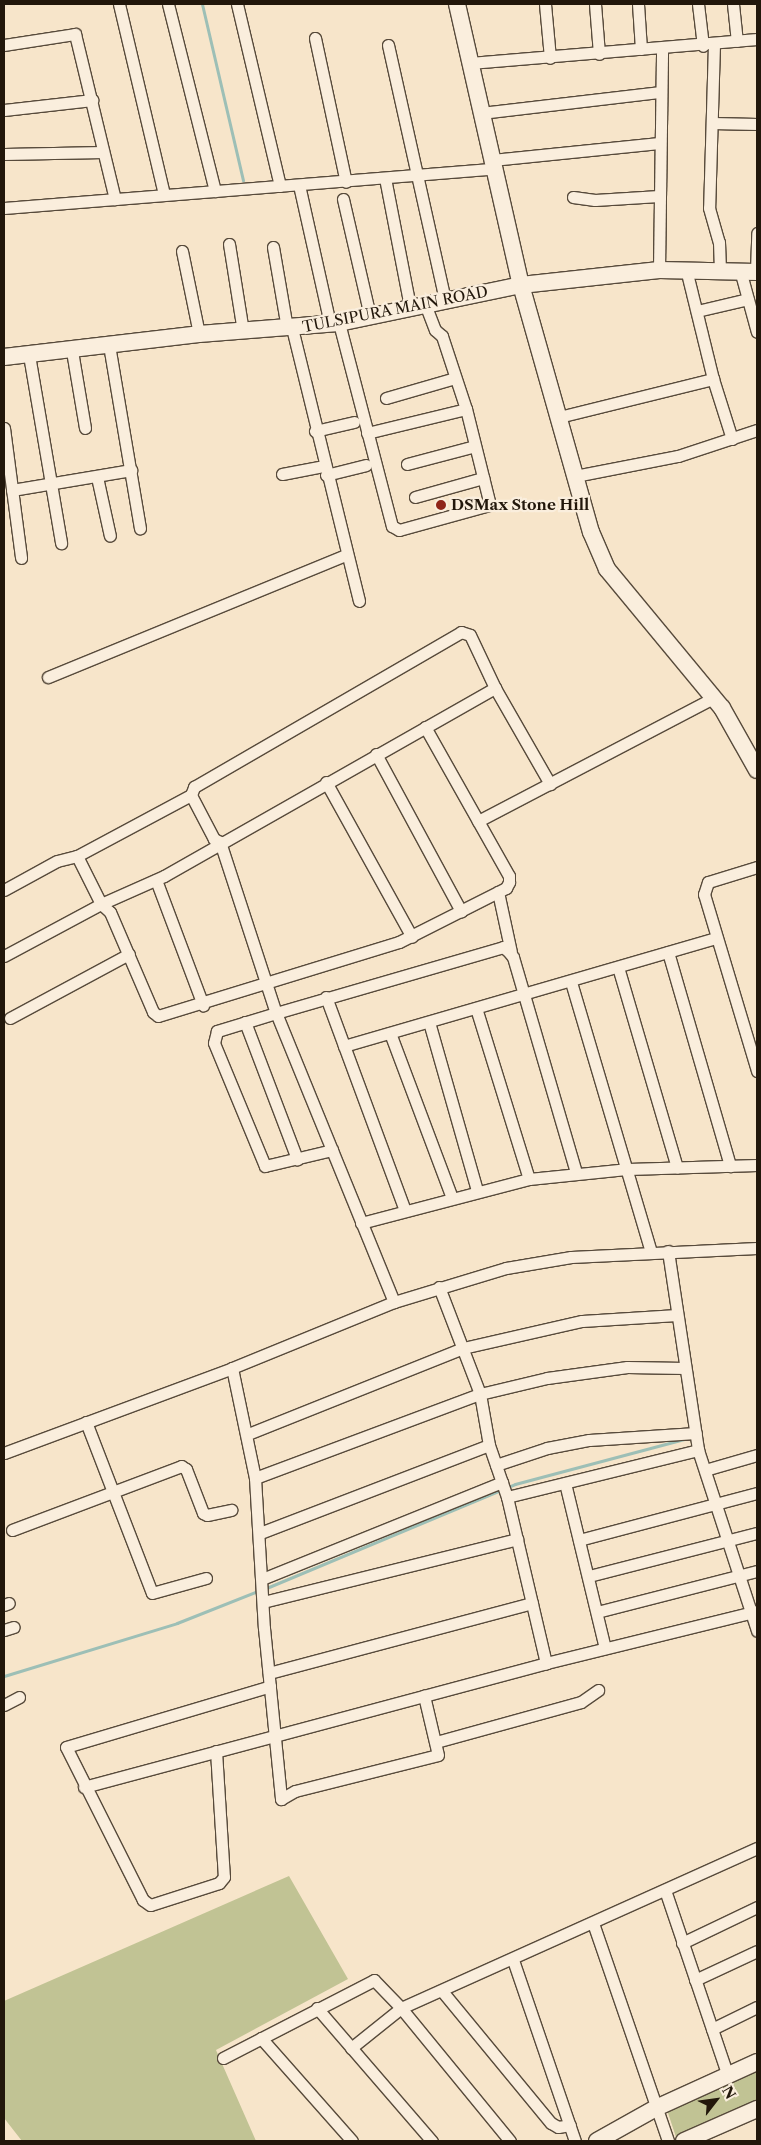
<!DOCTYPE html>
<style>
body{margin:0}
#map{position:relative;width:761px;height:2145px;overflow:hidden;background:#f7e5ca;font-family:"Libre Caslon Text",serif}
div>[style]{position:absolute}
.green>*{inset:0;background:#c1c394}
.stream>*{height:3px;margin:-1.5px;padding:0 1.5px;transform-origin:1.5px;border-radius:1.5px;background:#9dbfb6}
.roads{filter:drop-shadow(1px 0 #574a3b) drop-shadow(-1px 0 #574a3b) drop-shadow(0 1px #574a3b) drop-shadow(0 -1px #574a3b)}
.street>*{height:11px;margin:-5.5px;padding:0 5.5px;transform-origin:5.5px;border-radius:5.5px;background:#faeedd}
.secondary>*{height:16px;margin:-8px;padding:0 8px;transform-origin:8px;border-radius:8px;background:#faeedd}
.dots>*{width:14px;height:14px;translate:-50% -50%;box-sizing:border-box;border:2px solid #faeedd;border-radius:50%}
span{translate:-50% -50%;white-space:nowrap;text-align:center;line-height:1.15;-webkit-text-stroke:4.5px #faeedd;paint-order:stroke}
.street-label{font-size:15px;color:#22170b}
.poi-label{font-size:15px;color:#22170b;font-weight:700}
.left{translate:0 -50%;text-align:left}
.frame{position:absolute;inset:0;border:5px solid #22170b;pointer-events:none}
.north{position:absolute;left:691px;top:2075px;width:50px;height:50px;-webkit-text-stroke:4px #faeedd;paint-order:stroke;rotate:60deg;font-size:14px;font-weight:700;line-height:20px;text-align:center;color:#22170b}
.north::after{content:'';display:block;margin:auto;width:18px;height:22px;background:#22170b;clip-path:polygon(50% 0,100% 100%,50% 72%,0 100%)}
</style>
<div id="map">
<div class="green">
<div style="clip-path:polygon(289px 1876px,348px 1979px,216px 2050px,256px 2141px,22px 2141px,4px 2118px,4px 2001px)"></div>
<div style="clip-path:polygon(757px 2066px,757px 2103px,677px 2140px,666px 2107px)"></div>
</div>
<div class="stream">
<div style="left:202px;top:4px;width:181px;rotate:76.9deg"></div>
<div style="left:264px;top:1589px;width:272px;rotate:-22.7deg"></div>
<div style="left:515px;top:1484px;width:179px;rotate:-14.9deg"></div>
<div style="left:4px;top:1676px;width:181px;rotate:-17deg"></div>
<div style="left:177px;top:1623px;width:87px;rotate:-21.6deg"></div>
</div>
<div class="roads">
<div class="street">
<div style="left:119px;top:4px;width:195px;rotate:76.7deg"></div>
<div style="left:168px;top:4px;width:193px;rotate:75.9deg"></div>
<div style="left:237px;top:4px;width:187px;rotate:76.7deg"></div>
<div style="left:545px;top:4px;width:54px;rotate:84.7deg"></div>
<div style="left:595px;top:4px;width:50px;rotate:85.4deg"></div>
<div style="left:638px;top:4px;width:45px;rotate:86.2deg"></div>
<div style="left:698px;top:4px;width:42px;rotate:83.2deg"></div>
<div style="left:733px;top:4px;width:37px;rotate:84deg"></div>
<div style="left:315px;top:38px;width:147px;rotate:77.9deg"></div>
<div style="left:714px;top:44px;width:164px;rotate:91.7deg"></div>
<div style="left:709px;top:208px;width:35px;rotate:74deg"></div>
<div style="left:719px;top:242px;width:29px;rotate:88deg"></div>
<div style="left:4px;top:45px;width:72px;rotate:-8.8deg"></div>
<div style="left:75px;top:34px;width:170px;rotate:76.4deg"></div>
<div style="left:388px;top:45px;width:261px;rotate:77.4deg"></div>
<div style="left:470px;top:63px;width:288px;rotate:-4.8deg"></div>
<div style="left:4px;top:110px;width:89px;rotate:-6.5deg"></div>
<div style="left:481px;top:113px;width:181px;rotate:-6.7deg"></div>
<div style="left:712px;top:123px;width:45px;rotate:1.3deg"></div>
<div style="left:4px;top:154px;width:99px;rotate:-1.2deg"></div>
<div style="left:492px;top:160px;width:168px;rotate:-5.8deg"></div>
<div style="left:385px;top:178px;width:131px;rotate:79deg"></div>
<div style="left:299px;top:185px;width:142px;rotate:77.4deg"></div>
<div style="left:573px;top:197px;width:22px;rotate:8deg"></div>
<div style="left:595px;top:200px;width:64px;rotate:-3.6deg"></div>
<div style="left:343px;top:199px;width:120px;rotate:77deg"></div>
<div style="left:4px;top:208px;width:491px;rotate:-4.6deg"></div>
<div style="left:229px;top:244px;width:88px;rotate:80.9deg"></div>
<div style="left:273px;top:247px;width:82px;rotate:80.2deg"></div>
<div style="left:182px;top:251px;width:85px;rotate:78.4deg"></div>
<div style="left:659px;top:270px;width:221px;rotate:-89.2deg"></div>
<div style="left:740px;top:270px;width:64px;rotate:74.7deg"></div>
<div style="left:756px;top:271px;width:38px;rotate:-88deg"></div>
<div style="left:697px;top:311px;width:52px;rotate:-13.2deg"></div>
<div style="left:339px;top:323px;width:210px;rotate:75.4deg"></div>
<div style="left:392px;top:526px;width:8px;rotate:30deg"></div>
<div style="left:399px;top:530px;width:94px;rotate:-15.4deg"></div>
<div style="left:490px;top:505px;width:99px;rotate:-104deg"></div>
<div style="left:466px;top:409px;width:77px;rotate:-108.2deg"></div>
<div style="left:442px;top:336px;width:9px;rotate:-139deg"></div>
<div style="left:435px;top:330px;width:28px;rotate:-111deg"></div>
<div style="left:292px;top:328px;width:281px;rotate:76.2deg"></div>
<div style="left:109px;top:345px;width:186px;rotate:80.4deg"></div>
<div style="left:72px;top:351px;width:78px;rotate:80.4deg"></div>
<div style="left:29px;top:355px;width:191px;rotate:80.3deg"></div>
<div style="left:713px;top:379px;width:63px;rotate:72.4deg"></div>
<div style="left:386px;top:398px;width:72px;rotate:-16.2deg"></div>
<div style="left:559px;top:417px;width:159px;rotate:-13.9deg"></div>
<div style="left:713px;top:379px;width:113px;rotate:-103.8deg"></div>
<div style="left:4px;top:428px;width:131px;rotate:82.5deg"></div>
<div style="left:315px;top:431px;width:40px;rotate:-13deg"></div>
<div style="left:367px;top:433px;width:102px;rotate:-13.6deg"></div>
<div style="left:407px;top:464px;width:70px;rotate:-14.8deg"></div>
<div style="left:282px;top:474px;width:43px;rotate:-10.8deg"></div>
<div style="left:326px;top:475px;width:41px;rotate:-14deg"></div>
<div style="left:575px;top:476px;width:105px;rotate:-11deg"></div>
<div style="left:678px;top:456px;width:83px;rotate:-18.2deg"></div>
<div style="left:97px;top:477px;width:60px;rotate:77.6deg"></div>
<div style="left:12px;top:490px;width:121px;rotate:-9.5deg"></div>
<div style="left:415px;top:497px;width:71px;rotate:-15.6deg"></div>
<div style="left:48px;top:677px;width:322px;rotate:-22.3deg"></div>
<div style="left:376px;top:754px;width:179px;rotate:61.6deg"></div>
<div style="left:326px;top:782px;width:177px;rotate:61deg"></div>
<div style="left:478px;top:821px;width:265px;rotate:-27.6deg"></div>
<div style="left:220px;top:842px;width:7px;rotate:-153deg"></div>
<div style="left:214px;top:839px;width:50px;rotate:-117.6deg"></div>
<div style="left:191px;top:795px;width:9px;rotate:-69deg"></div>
<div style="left:194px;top:787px;width:309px;rotate:-30.1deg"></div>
<div style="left:461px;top:632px;width:9px;rotate:18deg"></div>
<div style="left:470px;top:635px;width:59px;rotate:64.7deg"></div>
<div style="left:495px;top:688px;width:111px;rotate:60.2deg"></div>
<div style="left:220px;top:842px;width:180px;rotate:71.9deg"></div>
<div style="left:276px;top:1013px;width:62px;rotate:163deg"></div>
<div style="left:217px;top:1031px;width:12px;rotate:104deg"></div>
<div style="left:214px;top:1043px;width:133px;rotate:67.5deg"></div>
<div style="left:265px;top:1166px;width:69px;rotate:-13.4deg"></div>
<div style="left:77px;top:856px;width:54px;rotate:63.4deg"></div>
<div style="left:101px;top:904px;width:12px;rotate:42deg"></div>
<div style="left:110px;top:912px;width:109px;rotate:66.7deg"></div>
<div style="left:153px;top:1012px;width:6px;rotate:39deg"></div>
<div style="left:158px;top:1016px;width:252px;rotate:-17.1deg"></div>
<div style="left:399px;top:942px;width:120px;rotate:-26.8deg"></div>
<div style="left:506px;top:888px;width:7px;rotate:-63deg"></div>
<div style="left:509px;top:882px;width:6px;rotate:-90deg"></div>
<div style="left:509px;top:876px;width:171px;rotate:-119.4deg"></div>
<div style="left:757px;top:867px;width:51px;rotate:163deg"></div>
<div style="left:708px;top:882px;width:13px;rotate:108deg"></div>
<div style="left:704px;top:894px;width:185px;rotate:73.3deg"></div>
<div style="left:156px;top:880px;width:134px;rotate:69.4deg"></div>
<div style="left:4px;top:890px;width:60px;rotate:-28.7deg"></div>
<div style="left:57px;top:861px;width:21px;rotate:-14deg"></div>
<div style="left:77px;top:856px;width:129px;rotate:-28.2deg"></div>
<div style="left:498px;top:892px;width:61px;rotate:77.8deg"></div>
<div style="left:668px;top:952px;width:223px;rotate:73.8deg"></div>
<div style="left:4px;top:956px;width:110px;rotate:-28.2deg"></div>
<div style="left:101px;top:904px;width:69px;rotate:-24deg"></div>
<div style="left:164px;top:876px;width:381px;rotate:-29.6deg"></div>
<div style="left:618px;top:967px;width:209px;rotate:73.6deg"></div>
<div style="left:571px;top:982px;width:282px;rotate:73.5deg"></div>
<div style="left:326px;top:997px;width:227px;rotate:69.7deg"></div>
<div style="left:476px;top:1008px;width:179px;rotate:72.8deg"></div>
<div style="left:10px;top:1018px;width:135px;rotate:-28.3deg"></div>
<div style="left:245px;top:1022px;width:147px;rotate:69.2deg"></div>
<div style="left:429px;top:1022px;width:176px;rotate:74.1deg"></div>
<div style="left:390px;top:1033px;width:176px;rotate:69.4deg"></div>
<div style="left:344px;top:1046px;width:387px;rotate:-16.2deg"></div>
<div style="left:361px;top:1223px;width:174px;rotate:-14.7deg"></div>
<div style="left:529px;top:1179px;width:100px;rotate:-5.8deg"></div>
<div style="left:628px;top:1169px;width:129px;rotate:-1.8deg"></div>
<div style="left:668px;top:1251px;width:201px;rotate:81.4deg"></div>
<div style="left:698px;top:1450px;width:190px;rotate:71.9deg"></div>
<div style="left:439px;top:1287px;width:115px;rotate:69deg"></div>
<div style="left:480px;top:1394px;width:52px;rotate:80deg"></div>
<div style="left:489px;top:1445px;width:55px;rotate:70.9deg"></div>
<div style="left:507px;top:1497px;width:171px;rotate:76.8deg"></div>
<div style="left:394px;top:1302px;width:312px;rotate:-112.2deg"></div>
<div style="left:276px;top:1013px;width:236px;rotate:-16.2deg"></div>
<div style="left:503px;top:947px;width:5px;rotate:37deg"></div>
<div style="left:507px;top:950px;width:9px;rotate:49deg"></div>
<div style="left:513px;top:957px;width:224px;rotate:73.7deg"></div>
<div style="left:232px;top:1368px;width:112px;rotate:78.2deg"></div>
<div style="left:255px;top:1478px;width:150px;rotate:86.6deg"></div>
<div style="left:264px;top:1628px;width:172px;rotate:84.3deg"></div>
<div style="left:281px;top:1799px;width:16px;rotate:-30deg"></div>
<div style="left:295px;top:1791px;width:147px;rotate:-14.1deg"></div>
<div style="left:438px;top:1755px;width:61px;rotate:-103.3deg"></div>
<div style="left:86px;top:1422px;width:183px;rotate:68.9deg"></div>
<div style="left:152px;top:1593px;width:56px;rotate:-15.5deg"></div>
<div style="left:248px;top:1434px;width:232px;rotate:-21.8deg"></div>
<div style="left:463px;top:1348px;width:122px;rotate:-12.8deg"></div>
<div style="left:582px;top:1321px;width:95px;rotate:-3.6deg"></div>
<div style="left:4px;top:1453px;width:243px;rotate:-20.4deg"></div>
<div style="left:232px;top:1368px;width:175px;rotate:-22.2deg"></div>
<div style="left:394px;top:1302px;width:117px;rotate:-16.9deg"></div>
<div style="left:506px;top:1268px;width:66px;rotate:-9.6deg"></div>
<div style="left:571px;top:1257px;width:186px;rotate:-2.8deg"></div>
<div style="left:496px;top:1465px;width:54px;rotate:-18.4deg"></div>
<div style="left:547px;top:1448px;width:43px;rotate:-10.8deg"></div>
<div style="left:589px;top:1440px;width:107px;rotate:-3.7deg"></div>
<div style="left:705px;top:1470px;width:54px;rotate:-16.1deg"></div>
<div style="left:255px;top:1478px;width:240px;rotate:-20.5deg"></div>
<div style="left:480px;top:1394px;width:69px;rotate:-13.4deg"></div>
<div style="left:547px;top:1378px;width:81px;rotate:-7.8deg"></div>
<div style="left:627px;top:1367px;width:58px;rotate:1deg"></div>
<div style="left:565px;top:1483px;width:170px;rotate:76.4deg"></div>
<div style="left:507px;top:1497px;width:197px;rotate:-13.8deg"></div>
<div style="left:12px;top:1530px;width:181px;rotate:-20.7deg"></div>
<div style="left:181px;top:1466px;width:6px;rotate:31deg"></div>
<div style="left:186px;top:1469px;width:47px;rotate:68.9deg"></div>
<div style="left:203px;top:1513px;width:4px;rotate:27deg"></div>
<div style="left:207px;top:1515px;width:25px;rotate:-12deg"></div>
<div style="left:260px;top:1533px;width:245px;rotate:-21deg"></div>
<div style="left:579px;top:1540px;width:184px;rotate:-14.8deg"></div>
<div style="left:589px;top:1576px;width:173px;rotate:-14.4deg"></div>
<div style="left:262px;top:1579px;width:259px;rotate:-22deg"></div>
<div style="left:263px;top:1602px;width:262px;rotate:-13.9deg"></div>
<div style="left:4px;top:1605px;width:5px;rotate:-22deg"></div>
<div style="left:597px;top:1612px;width:165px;rotate:-14.4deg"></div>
<div style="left:4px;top:1630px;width:10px;rotate:-17deg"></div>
<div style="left:269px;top:1673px;width:272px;rotate:-14.9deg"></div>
<div style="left:4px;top:1705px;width:17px;rotate:-28deg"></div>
<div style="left:436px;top:1742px;width:150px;rotate:-15.4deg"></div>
<div style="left:581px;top:1702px;width:21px;rotate:-35deg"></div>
<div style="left:216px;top:1751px;width:126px;rotate:86.4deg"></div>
<div style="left:224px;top:1877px;width:8px;rotate:130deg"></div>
<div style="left:219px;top:1883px;width:72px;rotate:162.3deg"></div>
<div style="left:150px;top:1905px;width:9px;rotate:-144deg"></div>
<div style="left:143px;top:1900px;width:171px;rotate:-116.7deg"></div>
<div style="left:66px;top:1747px;width:213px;rotate:-16.6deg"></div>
<div style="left:84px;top:1787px;width:478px;rotate:-15deg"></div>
<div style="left:546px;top:1663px;width:217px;rotate:-13.8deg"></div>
<div style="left:665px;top:1890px;width:196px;rotate:71.3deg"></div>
<div style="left:593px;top:1923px;width:231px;rotate:71deg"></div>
<div style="left:682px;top:1943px;width:83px;rotate:-25.6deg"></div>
<div style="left:513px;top:1960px;width:191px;rotate:71.1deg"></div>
<div style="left:695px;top:1980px;width:68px;rotate:-25.1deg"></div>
<div style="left:442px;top:1991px;width:171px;rotate:50.5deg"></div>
<div style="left:551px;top:2123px;width:8px;rotate:30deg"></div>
<div style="left:558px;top:2127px;width:12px;rotate:-9deg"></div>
<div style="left:317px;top:2008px;width:176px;rotate:49.2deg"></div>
<div style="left:712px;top:2029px;width:50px;rotate:-26.1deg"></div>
<div style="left:261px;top:2038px;width:137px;rotate:48.5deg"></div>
<div style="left:223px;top:2058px;width:170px;rotate:-27.3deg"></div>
<div style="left:374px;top:1980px;width:39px;rotate:46deg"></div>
<div style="left:401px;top:2008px;width:64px;rotate:141.3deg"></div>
<div style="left:510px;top:2141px;width:172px;rotate:-129.3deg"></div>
<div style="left:401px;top:2008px;width:390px;rotate:-24.2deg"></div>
</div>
<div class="secondary">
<div style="left:457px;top:4px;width:288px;rotate:77.2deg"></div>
<div style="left:521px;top:285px;width:257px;rotate:74.2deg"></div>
<div style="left:591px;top:532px;width:40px;rotate:66.6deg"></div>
<div style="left:607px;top:569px;width:180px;rotate:50.4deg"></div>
<div style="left:722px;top:708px;width:71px;rotate:60.6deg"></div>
<div style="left:4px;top:357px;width:196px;rotate:-6.7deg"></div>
<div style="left:199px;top:334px;width:140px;rotate:-4.5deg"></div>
<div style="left:339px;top:323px;width:186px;rotate:-11.8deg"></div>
<div style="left:521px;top:285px;width:139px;rotate:-6.2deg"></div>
<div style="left:659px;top:270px;width:98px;rotate:1.2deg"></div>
<div style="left:597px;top:2141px;width:68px;rotate:-29.2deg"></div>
<div style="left:656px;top:2108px;width:111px;rotate:-24.5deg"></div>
<div style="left:684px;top:2141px;width:80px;rotate:-23.7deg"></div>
</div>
</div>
<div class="dots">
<div style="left:441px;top:505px;background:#8f2418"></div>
</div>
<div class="street-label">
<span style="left:395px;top:309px;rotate:-11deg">TULSIPURA MAIN ROAD</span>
</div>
<div class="poi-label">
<span class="left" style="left:451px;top:505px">DSMax Stone Hill</span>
</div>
<div class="frame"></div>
<div class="north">N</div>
</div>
